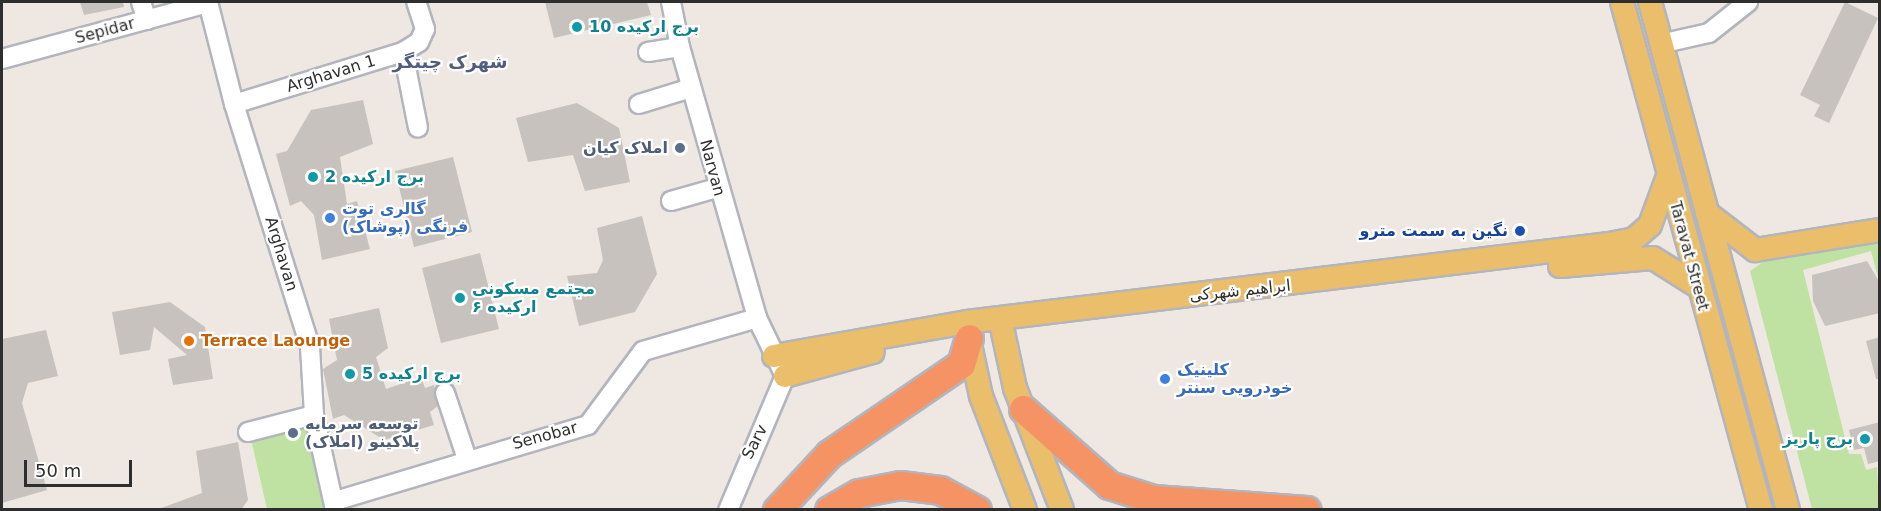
<!DOCTYPE html>
<meta charset="utf-8">
<style>
body{margin:0}
#map{position:relative;width:1881px;height:511px;overflow:hidden;background:#eee7e2;font-family:"DejaVu Sans",Vazirmatn,sans-serif}
div>[style]{position:absolute}
.green>*{inset:0;background:#bfe1a2}
.building>*{inset:0;background:#c7c2bd}
.roads{filter:drop-shadow(2px 0 #b2b5bd) drop-shadow(-2px 0 #b2b5bd) drop-shadow(0 2px #b2b5bd) drop-shadow(0 -2px #b2b5bd)}
.minor>*{height:18px;margin:-9px;padding:0 9px;transform-origin:9px;border-radius:9px;background:#fff}
.major>*{height:22px;margin:-11px;padding:0 11px;transform-origin:11px;border-radius:11px;background:#eabe6b}
.highway>*{height:27px;margin:-13.5px;padding:0 13.5px;transform-origin:13.5px;border-radius:13.5px;background:#f69365}
.dots>*{width:16px;height:16px;translate:-50% -50%;box-sizing:border-box;border:3px solid #fff;border-radius:50%}
span{translate:-50% -50%;white-space:nowrap;text-align:center;line-height:1.15;-webkit-text-stroke:4.5px #fff;paint-order:stroke}
.culture-label{font-size:16px;color:#0d838f;font-weight:700}
.left{translate:0 -50%;text-align:left}
.right{translate:-100% -50%;text-align:right}
.street-label{font-size:16px;color:#2e2e2e}
.service-label{font-size:16px;color:#4e5e75;font-weight:700}
.shop-label{font-size:16px;color:#366cbe;font-weight:700}
.transit-label{font-size:16px;color:#164399;font-weight:700}
.food-label{font-size:16px;color:#c56008;font-weight:700}
.neighbourhood-label{font-size:18px;color:#505d7d;font-weight:700}
.frame{position:absolute;inset:0;border:3px solid #2e2e2e;pointer-events:none}
.scale{position:absolute;left:24px;top:460px;width:108px;height:27px;box-sizing:border-box;border:3px solid #2e2e2e;border-top:0;padding-left:8px;font-size:18px;line-height:21px;white-space:nowrap;color:#2e2e2e;-webkit-text-stroke:4px #fff;paint-order:stroke}
</style>
<div id="map">
<div class="green">
<div style="clip-path:polygon(1868px 236px,1879px 236px,1879px 281px,1871px 251px,1803px 270px,1849px 454px,1861px 454px,1866px 470px,1877px 467px,1879px 509px,1812px 509px,1750px 271px,1766px 260px)"></div>
<div style="clip-path:polygon(311px 423px,327px 509px,267px 509px,251px 439px)"></div>
</div>
<div class="building">
<div style="clip-path:polygon(80px 2px,123px 2px,124px 7px,84px 15px)"></div>
<div style="clip-path:polygon(545px 2px,647px 2px,651px 15px,554px 38px)"></div>
<div style="clip-path:polygon(1845px 2px,1878px 18px,1829px 123px,1814px 116px,1820px 105px,1800px 95px)"></div>
<div style="clip-path:polygon(363px 100px,373px 144px,340px 157px,347px 204px,357px 201px,370px 249px,322px 260px,314px 215px,301px 201px,290px 206px,276px 154px,287px 151px,311px 110px)"></div>
<div style="clip-path:polygon(577px 103px,619px 128px,630px 182px,585px 191px,573px 155px,528px 162px,516px 118px)"></div>
<div style="clip-path:polygon(453px 157px,472px 232px,414px 247px,395px 171px)"></div>
<div style="clip-path:polygon(642px 216px,657px 274px,635px 312px,579px 326px,567px 276px,597px 273px,603px 260px,597px 228px)"></div>
<div style="clip-path:polygon(480px 253px,499px 329px,441px 343px,422px 268px)"></div>
<div style="clip-path:polygon(1867px 261px,1880px 283px,1880px 313px,1825px 326px,1813px 301px,1812px 275px)"></div>
<div style="clip-path:polygon(170px 302px,205px 327px,213px 379px,173px 385px,168px 359px,187px 355px,154px 327px,150px 350px,120px 355px,112px 312px)"></div>
<div style="clip-path:polygon(379px 308px,388px 348px,376px 357px,386px 389px,421px 377px,425px 388px,434px 385px,438px 406px,430px 412px,434px 425px,384px 440px,344px 415px,333px 419px,323px 369px,337px 360px,329px 319px)"></div>
<div style="clip-path:polygon(46px 330px,58px 376px,28px 383px,22px 403px,47px 490px,2px 503px,2px 339px)"></div>
<div style="clip-path:polygon(1880px 337px,1880px 379px,1876px 379px,1866px 341px)"></div>
<div style="clip-path:polygon(1880px 422px,1880px 461px,1868px 464px,1864px 448px,1854px 450px,1849px 430px)"></div>
<div style="clip-path:polygon(238px 442px,248px 500px,241px 510px,156px 510px,202px 493px,196px 451px)"></div>
</div>
<div class="roads">
<div class="minor">
<div style="left:141px;top:2px;width:19px;rotate:72deg"></div>
<div style="left:208px;top:2px;width:105px;rotate:75.7deg"></div>
<div style="left:234px;top:104px;width:255px;rotate:72.6deg"></div>
<div style="left:310px;top:347px;width:68px;rotate:86.6deg"></div>
<div style="left:314px;top:415px;width:97px;rotate:77.5deg"></div>
<div style="left:671px;top:2px;width:46px;rotate:78.7deg"></div>
<div style="left:1660px;top:44px;width:50px;rotate:-12.7deg"></div>
<div style="left:1709px;top:33px;width:50px;rotate:-38.5deg"></div>
<div style="left:403px;top:52px;width:77px;rotate:78.8deg"></div>
<div style="left:648px;top:52px;width:32px;rotate:-9deg"></div>
<div style="left:680px;top:47px;width:282px;rotate:74.1deg"></div>
<div style="left:757px;top:318px;width:64px;rotate:64.2deg"></div>
<div style="left:785px;top:376px;width:146px;rotate:113deg"></div>
<div style="left:2px;top:59px;width:213px;rotate:-15.2deg"></div>
<div style="left:234px;top:104px;width:177px;rotate:-17.1deg"></div>
<div style="left:403px;top:52px;width:19px;rotate:-32deg"></div>
<div style="left:419px;top:42px;width:14px;rotate:-65deg"></div>
<div style="left:425px;top:29px;width:28px;rotate:-108deg"></div>
<div style="left:639px;top:104px;width:54px;rotate:-17.1deg"></div>
<div style="left:671px;top:201px;width:48px;rotate:-15.8deg"></div>
<div style="left:445px;top:393px;width:70px;rotate:71.6deg"></div>
<div style="left:248px;top:432px;width:68px;rotate:-14.4deg"></div>
<div style="left:335px;top:501px;width:264px;rotate:-16.7deg"></div>
<div style="left:588px;top:425px;width:92px;rotate:-53.4deg"></div>
<div style="left:643px;top:351px;width:119px;rotate:-16.1deg"></div>
</div>
<div class="major">
<div style="left:1622px;top:2px;width:527px;rotate:74.7deg"></div>
<div style="left:1650px;top:2px;width:526px;rotate:74.8deg"></div>
<div style="left:1707px;top:213px;width:61px;rotate:37.6deg"></div>
<div style="left:1755px;top:250px;width:127px;rotate:-9.1deg"></div>
<div style="left:1560px;top:266px;width:93px;rotate:-4.9deg"></div>
<div style="left:1653px;top:258px;width:51px;rotate:32.1deg"></div>
<div style="left:1000px;top:318px;width:72px;rotate:77.9deg"></div>
<div style="left:1015px;top:388px;width:131px;rotate:68.9deg"></div>
<div style="left:968px;top:335px;width:62px;rotate:78deg"></div>
<div style="left:981px;top:396px;width:122px;rotate:68.9deg"></div>
<div style="left:774px;top:356px;width:196px;rotate:-10deg"></div>
<div style="left:967px;top:322px;width:647px;rotate:-6.93deg"></div>
<div style="left:1609px;top:244px;width:25px;rotate:-11deg"></div>
<div style="left:1634px;top:239px;width:21px;rotate:-41deg"></div>
<div style="left:1650px;top:225px;width:52px;rotate:-69.8deg"></div>
<div style="left:785px;top:376px;width:91px;rotate:-15.3deg"></div>
</div>
<div class="highway">
<div style="left:1023px;top:409px;width:115px;rotate:41.5deg"></div>
<div style="left:1109px;top:485px;width:46px;rotate:17.7deg"></div>
<div style="left:1153px;top:499px;width:154px;rotate:4.1deg"></div>
<div style="left:777px;top:510px;width:76px;rotate:-47.1deg"></div>
<div style="left:829px;top:454px;width:160px;rotate:-34.3deg"></div>
<div style="left:961px;top:364px;width:27px;rotate:-73deg"></div>
<div style="left:829px;top:510px;width:34px;rotate:-30deg"></div>
<div style="left:859px;top:493px;width:42px;rotate:-11deg"></div>
<div style="left:900px;top:485px;width:40px;rotate:7.1deg"></div>
<div style="left:940px;top:490px;width:42px;rotate:28.4deg"></div>
</div>
</div>
<div class="dots">
<div style="left:577px;top:27px;background:#0f9aa8"></div>
<div style="left:680px;top:148px;background:#5c6f8a"></div>
<div style="left:313px;top:177px;background:#0f9aa8"></div>
<div style="left:330px;top:218px;background:#3f7fe0"></div>
<div style="left:1520px;top:231px;background:#1a4fb4"></div>
<div style="left:460px;top:298px;background:#0f9aa8"></div>
<div style="left:189px;top:341px;background:#e8710a"></div>
<div style="left:350px;top:374px;background:#0f9aa8"></div>
<div style="left:1165px;top:379px;background:#3f7fe0"></div>
<div style="left:293px;top:433px;background:#5c6f8a"></div>
<div style="left:1865px;top:439px;background:#0f9aa8"></div>
</div>
<div class="culture-label">
<span class="left" style="left:589px;top:27px">برج ارکیده 10</span>
<span class="left" style="left:325px;top:177px">برج ارکیده 2</span>
<span class="left" style="left:472px;top:298px">مجتمع مسکونی<br>ارکیده ۶</span>
<span class="left" style="left:362px;top:374px">برج ارکیده 5</span>
<span class="right" style="left:1853px;top:439px">برج پاریز</span>
</div>
<div class="street-label">
<span style="left:105px;top:31px;rotate:-15deg">Sepidar</span>
<span style="left:331px;top:74px;rotate:-17deg">Arghavan 1</span>
<span style="left:712px;top:168px;rotate:75deg">Narvan</span>
<span style="left:281px;top:254px;rotate:73deg">Arghavan</span>
<span style="left:1689px;top:256px;rotate:75deg">Taravat Street</span>
<span style="left:1240px;top:291px;rotate:-6deg">ابراهیم شهرکی</span>
<span style="left:545px;top:436px;rotate:-15deg">Senobar</span>
<span style="left:755px;top:442px;rotate:-63deg">Sarv</span>
</div>
<div class="service-label">
<span class="right" style="left:668px;top:148px">املاک کیان</span>
<span class="left" style="left:305px;top:433px">توسعه سرمایه<br>پلاکینو (املاک)</span>
</div>
<div class="shop-label">
<span class="left" style="left:342px;top:218px">گالری توت<br>فرنگی (پوشاک)</span>
<span class="left" style="left:1177px;top:379px">کلینیک<br>خودرویی سنتر</span>
</div>
<div class="transit-label">
<span class="right" style="left:1508px;top:231px">نگین به سمت مترو</span>
</div>
<div class="food-label">
<span class="left" style="left:201px;top:341px">Terrace Laounge</span>
</div>
<div class="neighbourhood-label">
<span style="left:450px;top:62px">شهرک چیتگر</span>
</div>
<div class="frame"></div>
<div class="scale">50 m</div>
</div>
